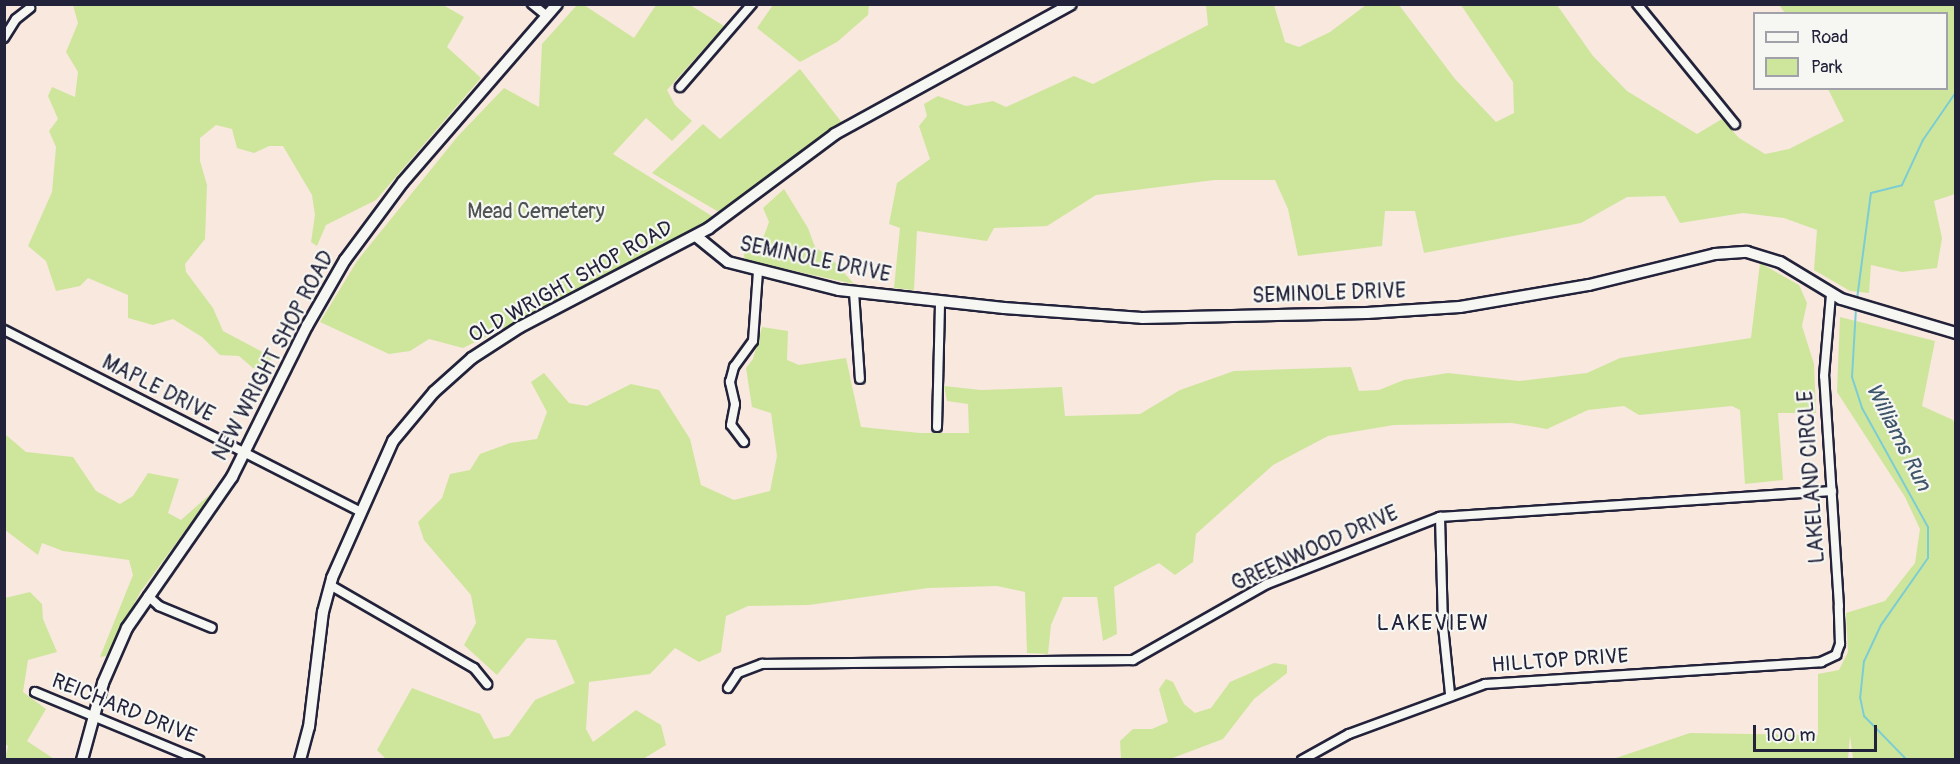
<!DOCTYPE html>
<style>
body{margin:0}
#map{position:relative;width:1960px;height:764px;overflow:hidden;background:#f8e8dd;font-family:Pangolin,sans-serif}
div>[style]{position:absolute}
.green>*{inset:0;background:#cee69c}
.stream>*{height:2px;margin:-1px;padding:0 1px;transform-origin:1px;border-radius:1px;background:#7ccdd3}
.roads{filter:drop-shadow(2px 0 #22223b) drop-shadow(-2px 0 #22223b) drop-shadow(0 2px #22223b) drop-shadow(0 -2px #22223b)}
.street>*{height:8px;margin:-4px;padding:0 4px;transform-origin:4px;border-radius:4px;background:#f6f6f2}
.secondary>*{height:10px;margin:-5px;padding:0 5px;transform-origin:5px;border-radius:5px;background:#f6f6f2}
span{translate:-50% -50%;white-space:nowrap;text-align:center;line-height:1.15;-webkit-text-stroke:4.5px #f6f6f2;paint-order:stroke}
.park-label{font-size:21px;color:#4d5353}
.street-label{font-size:21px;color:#22223b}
.water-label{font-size:22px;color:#3d5569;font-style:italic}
.neighbourhood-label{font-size:22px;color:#22223b;letter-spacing:1.5px}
.frame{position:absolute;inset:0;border:6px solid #22223b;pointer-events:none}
.legend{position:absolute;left:1753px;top:12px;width:195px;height:78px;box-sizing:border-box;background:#f6f6f2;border:2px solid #a1a1a9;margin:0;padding:8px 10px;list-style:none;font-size:18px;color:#22223b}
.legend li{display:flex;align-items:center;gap:12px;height:30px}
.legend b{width:30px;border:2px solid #a1a1a9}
.scale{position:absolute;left:1753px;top:725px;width:124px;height:27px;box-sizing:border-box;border:3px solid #22223b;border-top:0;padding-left:8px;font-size:18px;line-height:21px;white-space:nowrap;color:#22223b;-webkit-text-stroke:4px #f6f6f2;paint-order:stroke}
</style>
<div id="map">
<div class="green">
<div style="clip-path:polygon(443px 5px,464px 17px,447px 47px,481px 78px,376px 200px,326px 225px,317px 246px,311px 242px,315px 215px,312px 195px,283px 146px,269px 146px,254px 153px,237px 148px,232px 129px,216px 125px,200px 138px,200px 161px,207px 185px,205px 239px,185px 264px,186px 272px,213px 308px,223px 331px,272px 357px,265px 370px,253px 368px,239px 356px,220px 355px,202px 337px,173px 319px,153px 325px,128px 318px,128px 295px,88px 278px,80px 286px,56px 291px,46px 261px,28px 246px,52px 192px,56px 147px,49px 131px,58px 119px,48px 96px,52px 87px,75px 97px,78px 72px,66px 52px,78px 23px,73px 5px)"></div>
<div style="clip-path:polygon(577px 5px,584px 5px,634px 38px,656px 5px,690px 5px,724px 26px,667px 90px,675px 105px,692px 121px,672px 141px,646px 118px,613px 154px,715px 218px,638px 262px,463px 348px,429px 339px,410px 351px,389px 354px,320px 322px,357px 261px,458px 136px,504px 88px,539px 107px,542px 44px)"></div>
<div style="clip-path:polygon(773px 5px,773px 4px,869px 5px,868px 15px,837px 42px,800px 62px,757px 28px)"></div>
<div style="clip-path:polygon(1206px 5px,1274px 5px,1285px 42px,1299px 47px,1330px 32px,1366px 5px,1399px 5px,1455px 79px,1496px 122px,1514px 113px,1513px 82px,1461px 5px,1557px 5px,1593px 56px,1627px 91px,1697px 134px,1722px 119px,1739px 138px,1765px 154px,1789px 149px,1844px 121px,1828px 89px,1946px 88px,1946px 14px,1785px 13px,1779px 5px,1955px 5px,1955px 194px,1934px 201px,1942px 238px,1937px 268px,1902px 272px,1871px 265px,1869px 293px,1850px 291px,1814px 270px,1817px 230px,1784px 218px,1743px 213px,1680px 223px,1665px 196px,1627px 197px,1581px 223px,1424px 253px,1415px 211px,1385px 211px,1382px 246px,1298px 256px,1288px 209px,1275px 180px,1214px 180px,1096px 195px,1047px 226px,994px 228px,987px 241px,917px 231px,914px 290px,894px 288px,900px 228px,889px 224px,897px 183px,930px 159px,919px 126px,927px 116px,924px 104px,938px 96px,966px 106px,993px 101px,1006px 107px,1074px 76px,1093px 84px,1208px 25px)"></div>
<div style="clip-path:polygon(800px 69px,843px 124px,724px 215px,652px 173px,703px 124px,720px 139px)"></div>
<div style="clip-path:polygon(784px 189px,808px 228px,815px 247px,832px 259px,854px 284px,745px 260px,743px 250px,764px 236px,769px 222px,763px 208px)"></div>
<div style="clip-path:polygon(1760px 263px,1799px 285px,1807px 303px,1802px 326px,1814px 364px,1816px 413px,1778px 413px,1783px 480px,1745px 484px,1740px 410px,1732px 406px,1639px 415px,1624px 406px,1588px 410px,1547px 429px,1512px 423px,1394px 425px,1328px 436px,1273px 465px,1196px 534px,1193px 562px,1175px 575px,1159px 563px,1114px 587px,1117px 634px,1103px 641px,1097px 597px,1063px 597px,1051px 625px,1048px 654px,1027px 653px,1025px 592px,997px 586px,928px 588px,809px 605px,748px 606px,726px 616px,721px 652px,699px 662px,675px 648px,650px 674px,589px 682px,586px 729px,593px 742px,636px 710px,661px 725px,666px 745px,643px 759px,387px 760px,377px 750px,412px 688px,480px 714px,494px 739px,509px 736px,535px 700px,575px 683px,556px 640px,527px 638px,497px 675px,464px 645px,476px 623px,471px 595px,424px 540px,418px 522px,442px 498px,450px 474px,470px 470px,480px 454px,510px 443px,537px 439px,547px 412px,531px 382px,544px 373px,569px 403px,587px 406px,631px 384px,659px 390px,690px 439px,701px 485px,734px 500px,770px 491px,777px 456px,771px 413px,752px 407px,746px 368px,753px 359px,762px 327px,788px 331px,787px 360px,799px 365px,846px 358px,861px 427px,920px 433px,969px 433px,968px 404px,947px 401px,944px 386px,981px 390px,1062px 387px,1065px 416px,1140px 414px,1180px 390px,1234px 371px,1351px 367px,1359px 391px,1379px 390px,1404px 380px,1448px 373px,1519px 381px,1587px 373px,1620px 358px,1751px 338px)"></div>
<div style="clip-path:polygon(1840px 317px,1935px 341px,1922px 406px,1953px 420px,1955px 426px,1955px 759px,1853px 759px,1850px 736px,1848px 759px,1613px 759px,1690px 733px,1818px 735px,1818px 674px,1839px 670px,1848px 652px,1846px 613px,1885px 601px,1915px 563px,1920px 529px,1905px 497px,1837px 392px)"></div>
<div style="clip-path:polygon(4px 406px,6px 435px,26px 452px,73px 457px,96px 491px,120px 504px,133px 496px,148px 473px,179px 479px,168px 513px,181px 520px,215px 490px,141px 591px,106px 656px,100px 657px,133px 575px,129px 560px,63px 551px,42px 543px,38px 555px,5px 530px)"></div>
<div style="clip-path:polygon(30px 592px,42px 604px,43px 619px,57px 652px,28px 660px,23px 692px,46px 709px,27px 741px,54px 759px,5px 759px,8px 746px,4px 744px,5px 598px)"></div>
<div style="clip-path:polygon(1274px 663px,1287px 665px,1287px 673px,1254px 699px,1223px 739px,1170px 759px,1121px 759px,1120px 741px,1133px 729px,1152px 729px,1168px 722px,1159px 689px,1166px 679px,1173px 682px,1184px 704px,1195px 713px,1211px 708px,1230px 682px)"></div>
</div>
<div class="stream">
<div style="left:1857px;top:299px;width:107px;rotate:-82.5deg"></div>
<div style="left:1871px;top:193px;width:32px;rotate:-14deg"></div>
<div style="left:1902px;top:185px;width:50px;rotate:-65deg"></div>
<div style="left:1923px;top:140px;width:58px;rotate:-55.5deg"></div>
<div style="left:1856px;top:308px;width:69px;rotate:93.3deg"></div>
<div style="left:1852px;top:377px;width:33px;rotate:72deg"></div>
<div style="left:1862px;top:408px;width:136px;rotate:61deg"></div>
<div style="left:1928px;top:527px;width:31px;rotate:90deg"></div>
<div style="left:1928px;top:558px;width:82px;rotate:125deg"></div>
<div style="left:1881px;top:625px;width:40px;rotate:115deg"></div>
<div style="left:1864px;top:661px;width:36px;rotate:96deg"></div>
<div style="left:1860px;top:697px;width:19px;rotate:78deg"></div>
<div style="left:1864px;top:716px;width:62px;rotate:45.7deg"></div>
</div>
<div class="roads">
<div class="street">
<div style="left:532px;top:4px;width:19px;rotate:39deg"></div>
<div style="left:1637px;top:4px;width:155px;rotate:50.8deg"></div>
<div style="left:4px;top:38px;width:22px;rotate:-58deg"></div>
<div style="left:16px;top:19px;width:18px;rotate:-38deg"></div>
<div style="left:680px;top:87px;width:110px;rotate:-49.1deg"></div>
<div style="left:854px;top:292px;width:87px;rotate:86.1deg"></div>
<div style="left:4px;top:330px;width:399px;rotate:27deg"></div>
<div style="left:937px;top:427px;width:125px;rotate:-88.6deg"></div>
<div style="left:744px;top:442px;width:21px;rotate:-127deg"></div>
<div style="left:731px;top:425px;width:21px;rotate:-79deg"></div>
<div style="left:735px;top:404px;width:23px;rotate:-103deg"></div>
<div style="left:730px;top:382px;width:16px;rotate:-75deg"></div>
<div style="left:734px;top:367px;width:32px;rotate:-54deg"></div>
<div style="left:753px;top:341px;width:70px;rotate:-85.9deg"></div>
<div style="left:1440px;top:517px;width:109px;rotate:88.4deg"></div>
<div style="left:1443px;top:626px;width:68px;rotate:84.1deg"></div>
<div style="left:330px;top:585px;width:166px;rotate:30deg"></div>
<div style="left:474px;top:668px;width:21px;rotate:51deg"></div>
<div style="left:148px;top:596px;width:15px;rotate:42deg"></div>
<div style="left:159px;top:606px;width:57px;rotate:22.5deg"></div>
<div style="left:728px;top:688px;width:18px;rotate:-56deg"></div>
<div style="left:738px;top:673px;width:26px;rotate:-21deg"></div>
<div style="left:762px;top:664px;width:371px;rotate:-0.6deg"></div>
<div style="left:1133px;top:660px;width:154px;rotate:-29.6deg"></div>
<div style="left:1267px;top:584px;width:186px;rotate:-21.2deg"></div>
<div style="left:1440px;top:517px;width:393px;rotate:-3.8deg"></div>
<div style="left:35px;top:692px;width:178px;rotate:22.5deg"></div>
<div style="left:1302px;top:760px;width:54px;rotate:-29deg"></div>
<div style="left:1349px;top:734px;width:145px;rotate:-20.2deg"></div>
<div style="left:1485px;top:684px;width:337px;rotate:-3.7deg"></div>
<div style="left:1821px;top:662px;width:17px;rotate:-25deg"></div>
<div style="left:1836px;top:655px;width:12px;rotate:-70deg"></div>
<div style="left:1840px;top:644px;width:38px;rotate:-92deg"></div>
<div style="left:1839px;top:606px;width:230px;rotate:-93.7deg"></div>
<div style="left:1824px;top:376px;width:82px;rotate:-85.1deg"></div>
</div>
<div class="secondary">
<div style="left:696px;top:236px;width:41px;rotate:39.1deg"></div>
<div style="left:728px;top:262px;width:114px;rotate:14.2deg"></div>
<div style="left:839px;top:290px;width:166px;rotate:6.2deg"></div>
<div style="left:1004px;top:308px;width:138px;rotate:4.1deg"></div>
<div style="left:1142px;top:318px;width:225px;rotate:-1.3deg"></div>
<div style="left:1367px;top:313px;width:93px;rotate:-3.7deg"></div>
<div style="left:1460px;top:307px;width:131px;rotate:-9.7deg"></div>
<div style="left:1589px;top:285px;width:130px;rotate:-13.8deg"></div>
<div style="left:1715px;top:254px;width:32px;rotate:-4deg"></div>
<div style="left:1747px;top:252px;width:34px;rotate:17deg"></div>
<div style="left:1780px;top:262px;width:71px;rotate:31.2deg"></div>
<div style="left:1841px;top:299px;width:120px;rotate:16.5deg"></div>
<div style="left:82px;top:760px;width:80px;rotate:-74.7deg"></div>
<div style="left:103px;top:683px;width:60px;rotate:-66.4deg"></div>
<div style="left:127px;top:628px;width:184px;rotate:-55.2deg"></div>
<div style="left:232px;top:477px;width:169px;rotate:-63.6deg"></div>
<div style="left:307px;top:326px;width:76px;rotate:-60.1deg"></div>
<div style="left:345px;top:260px;width:97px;rotate:-53.4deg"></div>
<div style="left:403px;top:182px;width:235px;rotate:-49.1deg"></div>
<div style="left:300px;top:760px;width:34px;rotate:-75deg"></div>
<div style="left:309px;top:727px;width:116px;rotate:-83.1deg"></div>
<div style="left:323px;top:612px;width:35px;rotate:-75deg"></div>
<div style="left:332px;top:578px;width:150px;rotate:-66deg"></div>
<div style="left:393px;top:441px;width:64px;rotate:-50.1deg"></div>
<div style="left:434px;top:392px;width:51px;rotate:-41.8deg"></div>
<div style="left:472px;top:358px;width:57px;rotate:-32.9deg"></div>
<div style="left:520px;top:327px;width:213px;rotate:-27.6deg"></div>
<div style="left:709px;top:228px;width:157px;rotate:-36.7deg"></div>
<div style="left:835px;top:134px;width:269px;rotate:-28.8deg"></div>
</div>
</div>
<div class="park-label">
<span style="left:536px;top:212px">Mead Cemetery</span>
</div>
<div class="street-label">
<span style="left:815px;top:260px;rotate:12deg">SEMINOLE DRIVE</span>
<span style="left:571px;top:282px;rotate:-29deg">OLD WRIGHT SHOP ROAD</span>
<span style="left:1329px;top:294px;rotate:-2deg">SEMINOLE DRIVE</span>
<span style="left:274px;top:356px;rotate:-62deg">NEW WRIGHT SHOP ROAD</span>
<span style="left:158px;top:389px;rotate:27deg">MAPLE DRIVE</span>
<span style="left:1812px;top:477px;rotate:-94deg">LAKELAND CIRCLE</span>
<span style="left:1315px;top:549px;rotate:-24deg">GREENWOOD DRIVE</span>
<span style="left:1560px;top:661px;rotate:-4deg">HILLTOP DRIVE</span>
<span style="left:124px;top:709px;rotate:22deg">REICHARD DRIVE</span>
</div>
<div class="water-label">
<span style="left:1898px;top:437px;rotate:63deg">Williams Run</span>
</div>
<div class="neighbourhood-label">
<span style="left:1433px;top:624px">LAKEVIEW</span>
</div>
<div class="frame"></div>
<ul class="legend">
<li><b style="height:8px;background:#f6f6f2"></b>Road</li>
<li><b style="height:16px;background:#cee69c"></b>Park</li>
</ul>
<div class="scale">100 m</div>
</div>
